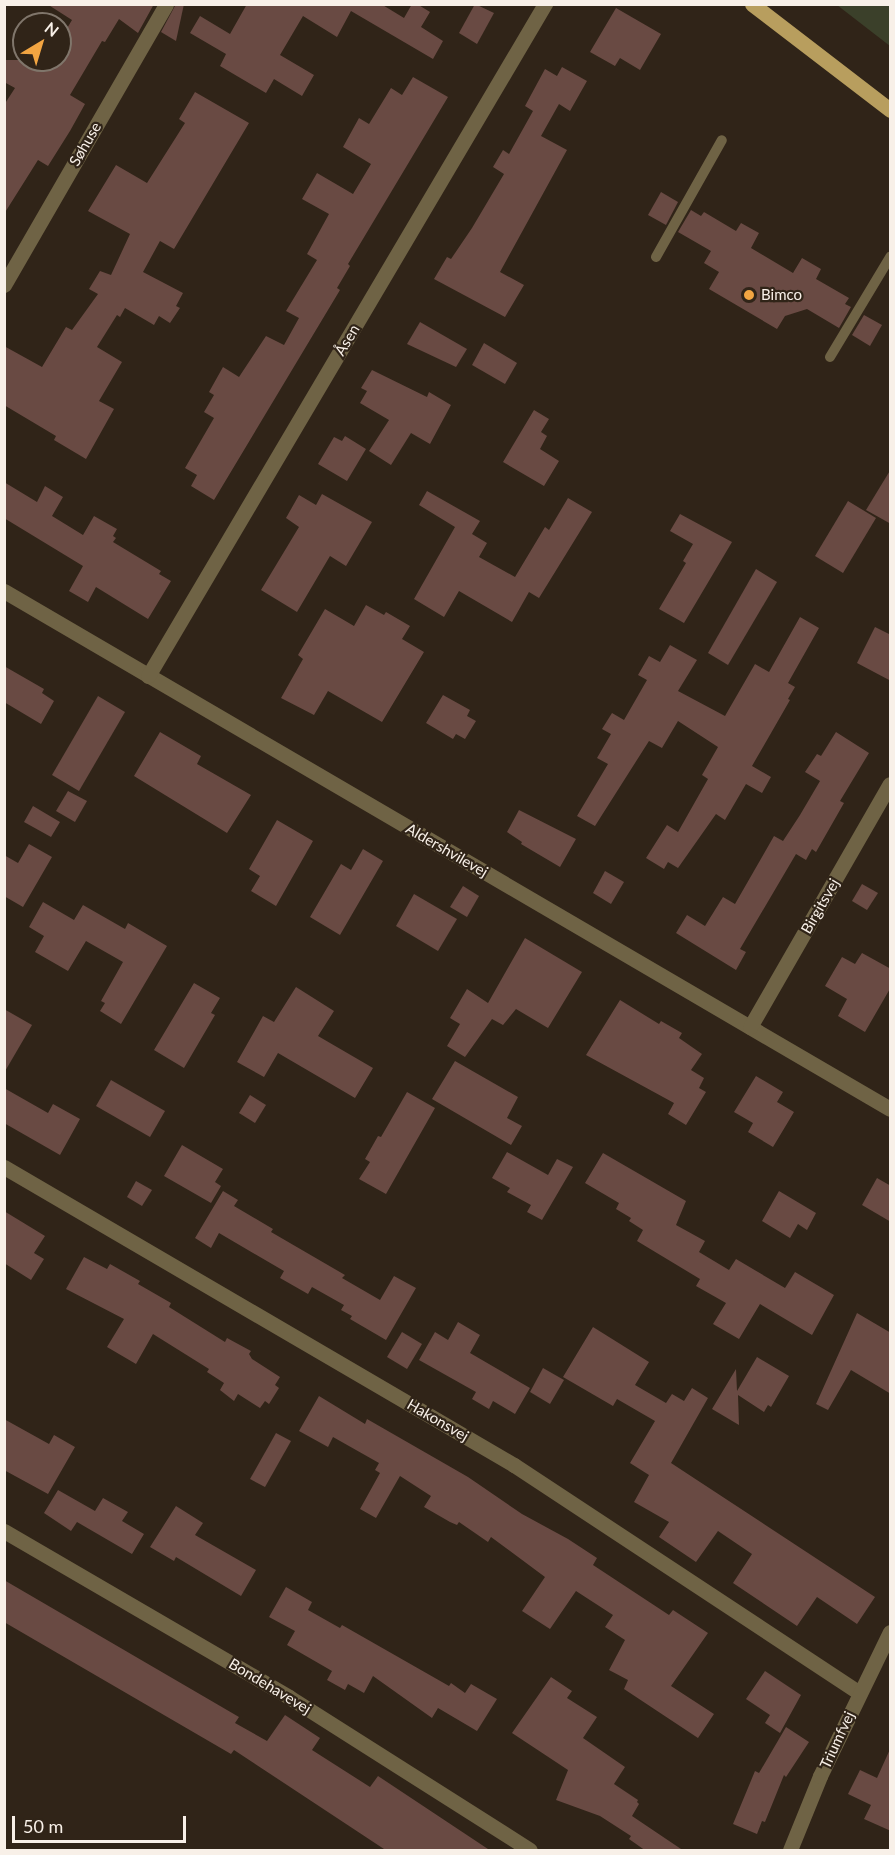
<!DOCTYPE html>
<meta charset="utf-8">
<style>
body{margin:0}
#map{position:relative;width:895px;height:1855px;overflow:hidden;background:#302418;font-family:Lato,sans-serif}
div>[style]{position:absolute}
.green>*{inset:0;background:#3b402a}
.building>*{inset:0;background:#694a43}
.lane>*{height:10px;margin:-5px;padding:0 5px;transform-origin:5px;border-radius:5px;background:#6f6345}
.street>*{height:15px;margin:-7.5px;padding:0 7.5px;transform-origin:7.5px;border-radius:7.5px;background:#6f6345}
.primary>*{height:15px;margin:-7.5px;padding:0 7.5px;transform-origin:7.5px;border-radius:7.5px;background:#b89e5e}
.dots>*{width:16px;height:16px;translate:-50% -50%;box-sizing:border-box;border:3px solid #302418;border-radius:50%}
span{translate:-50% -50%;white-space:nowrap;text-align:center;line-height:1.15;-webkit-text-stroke:4.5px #302418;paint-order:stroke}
.street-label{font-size:15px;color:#f8f0e8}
.poi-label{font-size:15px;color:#f8f0e8}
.left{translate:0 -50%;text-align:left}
.frame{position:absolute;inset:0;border:6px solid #f8f0e8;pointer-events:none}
.north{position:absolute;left:12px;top:12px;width:60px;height:60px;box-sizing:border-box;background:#302418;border:2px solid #80766b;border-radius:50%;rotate:38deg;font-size:16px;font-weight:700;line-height:24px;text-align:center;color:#f8f0e8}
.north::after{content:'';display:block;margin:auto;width:21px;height:27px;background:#f2a542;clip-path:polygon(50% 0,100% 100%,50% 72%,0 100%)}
.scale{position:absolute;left:12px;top:1816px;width:174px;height:27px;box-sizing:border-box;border:3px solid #f8f0e8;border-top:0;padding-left:8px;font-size:18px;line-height:21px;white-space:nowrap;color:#f8f0e8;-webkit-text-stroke:4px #302418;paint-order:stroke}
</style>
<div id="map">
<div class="green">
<div style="clip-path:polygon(837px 5px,890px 5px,890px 46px)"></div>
</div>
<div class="building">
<div style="clip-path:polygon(47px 4px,154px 4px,138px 33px,119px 19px,105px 42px,102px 41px,70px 95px,85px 104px,70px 131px,48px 166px,38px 160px,4px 214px,4px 105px,15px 88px,4px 82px,4px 60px,60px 60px,60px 40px,72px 20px)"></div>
<div style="clip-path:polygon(176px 4px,184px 4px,176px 41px,161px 32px)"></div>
<div style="clip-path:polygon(247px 4px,381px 4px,404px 18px,412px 4px,417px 4px,430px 12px,421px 27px,443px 41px,433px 59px,351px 11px,337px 37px,303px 16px,280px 55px,314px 75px,302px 96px,274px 79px,266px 93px,220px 66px,226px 54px,190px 33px,200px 16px,230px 34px)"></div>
<div style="clip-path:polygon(475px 4px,494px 13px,477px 44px,459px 33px)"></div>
<div style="clip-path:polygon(616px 8px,661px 34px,640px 70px,620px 58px,615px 66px,590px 52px)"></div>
<div style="clip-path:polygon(562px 67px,587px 81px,570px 111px,559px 104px,541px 136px,567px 150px,500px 272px,524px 285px,505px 317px,434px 279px,447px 257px,451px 259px,472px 228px,504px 174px,493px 167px,503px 150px,509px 154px,533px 111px,525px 106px,545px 69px,557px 76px)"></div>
<div style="clip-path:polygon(413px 77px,448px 97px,348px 264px,350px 266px,337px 288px,340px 290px,214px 500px,191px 486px,197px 475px,185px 468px,214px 418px,204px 412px,214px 395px,209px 392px,223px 367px,239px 377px,266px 336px,284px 345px,299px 318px,286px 311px,317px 260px,307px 254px,329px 214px,302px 199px,317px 173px,353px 194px,371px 164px,343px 147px,359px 118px,369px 124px,391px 88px,402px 95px)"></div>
<div style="clip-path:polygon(195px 92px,249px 123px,174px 249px,160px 241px,143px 272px,183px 293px,176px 306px,180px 308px,170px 323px,159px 316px,154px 325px,125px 308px,120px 317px,117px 315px,97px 347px,122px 362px,99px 401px,114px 409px,86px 459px,54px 440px,56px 436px,4px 405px,4px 346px,42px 367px,66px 327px,72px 330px,98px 294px,89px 289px,100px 271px,111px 275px,130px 234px,88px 211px,116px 165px,147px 183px,185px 123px,179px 119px)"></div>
<div style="clip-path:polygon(661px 192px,678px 202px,666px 225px,648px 215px)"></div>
<div style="clip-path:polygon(691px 210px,701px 216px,704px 212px,736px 231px,741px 223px,759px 233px,751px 248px,793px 273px,802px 258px,821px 269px,816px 279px,849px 298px,845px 304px,851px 307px,839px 328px,807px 309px,785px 316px,777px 329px,709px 289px,719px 272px,704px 263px,711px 251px,678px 232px)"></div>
<div style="clip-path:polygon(864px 315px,882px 325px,870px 346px,852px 335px)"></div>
<div style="clip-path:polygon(420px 322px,467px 349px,456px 367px,407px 344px)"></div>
<div style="clip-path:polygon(484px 343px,517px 363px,505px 384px,472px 365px)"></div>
<div style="clip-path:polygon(372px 370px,427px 397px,429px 392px,451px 405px,430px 444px,411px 433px,391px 465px,369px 451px,389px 420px,360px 403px,367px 391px,361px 388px)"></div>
<div style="clip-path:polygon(534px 410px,549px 419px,541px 432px,547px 436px,540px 449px,559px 461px,544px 486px,503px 462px)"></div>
<div style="clip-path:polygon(345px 436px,366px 449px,347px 481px,318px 464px,334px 437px,342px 441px)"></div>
<div style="clip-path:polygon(891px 469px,891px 524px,866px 510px)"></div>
<div style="clip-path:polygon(4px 482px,37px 502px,45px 486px,63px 497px,52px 516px,83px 535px,94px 516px,117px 529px,113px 536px,116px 538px,113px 542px,161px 571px,159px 574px,171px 581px,148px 619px,96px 587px,88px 602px,69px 591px,83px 566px,4px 518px)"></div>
<div style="clip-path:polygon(427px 491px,480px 521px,472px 534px,487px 543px,479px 557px,515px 577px,545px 527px,549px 530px,568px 498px,592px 512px,539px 598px,529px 592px,512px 622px,459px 591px,444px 617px,414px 599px,455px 527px,419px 505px)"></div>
<div style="clip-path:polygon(322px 494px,372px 522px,346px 566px,330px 556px,297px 612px,261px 590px,299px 527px,286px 518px,299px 495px,316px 505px)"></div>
<div style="clip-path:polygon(848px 501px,876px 518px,843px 573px,815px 556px)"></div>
<div style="clip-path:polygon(680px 514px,732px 542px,684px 623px,659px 609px,686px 563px,683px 561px,693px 544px,670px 531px)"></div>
<div style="clip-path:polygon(756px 569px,777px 582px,728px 665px,708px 653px)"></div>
<div style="clip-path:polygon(366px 605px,384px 615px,386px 612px,410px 626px,402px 639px,424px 652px,382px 722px,328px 691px,314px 715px,281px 698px,303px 659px,298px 655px,325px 609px,354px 626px)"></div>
<div style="clip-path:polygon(800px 617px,819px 628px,788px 683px,795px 687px,788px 699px,790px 700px,752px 766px,771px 777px,762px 793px,746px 784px,725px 820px,716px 814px,678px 868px,668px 862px,664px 869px,646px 858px,667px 825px,678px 832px,708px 779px,702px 775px,718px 747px,678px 721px,662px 748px,649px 741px,595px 826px,577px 816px,608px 764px,597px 758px,611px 734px,602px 729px,612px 713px,624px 720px,647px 680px,638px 675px,649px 656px,660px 662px,670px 645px,697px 660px,678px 691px,725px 716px,755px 664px,769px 672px)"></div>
<div style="clip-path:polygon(875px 627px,891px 635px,891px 681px,857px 663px)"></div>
<div style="clip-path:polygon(4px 666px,44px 689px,42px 693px,54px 701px,41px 724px,4px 702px)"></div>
<div style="clip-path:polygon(443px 695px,470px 710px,467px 716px,476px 721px,465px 739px,456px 734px,453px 739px,426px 723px)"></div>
<div style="clip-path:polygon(98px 696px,125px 712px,79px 791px,52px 775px)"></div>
<div style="clip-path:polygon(160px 732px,201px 756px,197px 764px,251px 795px,227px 833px,134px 776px)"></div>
<div style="clip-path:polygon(836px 732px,869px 753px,840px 801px,844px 803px,816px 852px,812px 849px,806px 860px,796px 854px,740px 949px,746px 952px,736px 970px,676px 933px,687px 915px,705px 926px,723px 897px,735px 904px,774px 836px,783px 841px,800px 815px,820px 781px,805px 772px,817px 754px,821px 756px)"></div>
<div style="clip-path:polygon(68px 791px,87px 801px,75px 822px,56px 811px)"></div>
<div style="clip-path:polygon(33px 806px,60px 822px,51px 837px,24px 822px)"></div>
<div style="clip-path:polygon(519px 810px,576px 839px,560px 867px,521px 844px,522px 842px,507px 832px)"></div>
<div style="clip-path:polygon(277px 820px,313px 841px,276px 906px,251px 891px,260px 876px,249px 869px)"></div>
<div style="clip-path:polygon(29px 844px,52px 857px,23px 907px,4px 896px,4px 855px,18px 863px)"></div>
<div style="clip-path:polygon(363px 849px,383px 861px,340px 935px,310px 917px,341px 864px,351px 870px)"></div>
<div style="clip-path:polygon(605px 871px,624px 882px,611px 904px,593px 893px)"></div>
<div style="clip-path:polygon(862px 884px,878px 893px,867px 910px,852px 901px)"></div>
<div style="clip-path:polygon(463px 886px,479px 896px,467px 917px,450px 907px)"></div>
<div style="clip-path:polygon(414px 894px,457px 919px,438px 951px,396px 926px)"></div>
<div style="clip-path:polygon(43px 902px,74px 920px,83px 905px,125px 929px,128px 923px,167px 946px,121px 1024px,100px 1011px,105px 1003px,101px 1001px,123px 962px,86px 941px,68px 971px,35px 952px,44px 936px,29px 927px)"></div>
<div style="clip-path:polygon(525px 938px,582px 972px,548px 1028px,516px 1009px,503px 1025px,492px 1019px,465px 1057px,447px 1046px,460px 1024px,450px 1018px,453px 1013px,467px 989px,488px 1003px)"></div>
<div style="clip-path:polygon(862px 953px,891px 969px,891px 987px,865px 1032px,838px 1016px,847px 999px,825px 986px,842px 957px,855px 964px)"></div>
<div style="clip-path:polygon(194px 983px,220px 998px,211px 1013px,215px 1015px,184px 1068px,154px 1050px)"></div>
<div style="clip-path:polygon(296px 987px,334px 1011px,318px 1036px,373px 1068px,355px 1098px,278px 1053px,264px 1077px,237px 1062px,263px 1016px,274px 1022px)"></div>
<div style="clip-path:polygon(620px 1000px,659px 1024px,661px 1021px,682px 1033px,679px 1038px,702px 1054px,691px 1070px,704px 1078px,699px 1088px,706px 1092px,686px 1125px,668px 1114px,674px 1103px,586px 1055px)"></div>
<div style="clip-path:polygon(4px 1009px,32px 1025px,4px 1073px)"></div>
<div style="clip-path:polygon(455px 1061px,518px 1097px,507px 1118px,522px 1126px,511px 1145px,432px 1099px)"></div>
<div style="clip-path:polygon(756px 1076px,783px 1092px,777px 1102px,794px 1112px,773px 1147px,748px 1132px,753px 1123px,734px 1112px)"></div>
<div style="clip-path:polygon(111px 1080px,165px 1111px,150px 1137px,96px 1106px)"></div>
<div style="clip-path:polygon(4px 1088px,48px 1113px,53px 1104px,80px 1119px,60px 1155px,4px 1123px)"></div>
<div style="clip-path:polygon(407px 1092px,435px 1108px,386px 1194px,359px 1179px,370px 1162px,365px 1159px,378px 1136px,381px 1137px)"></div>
<div style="clip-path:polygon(250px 1095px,266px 1105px,255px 1123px,239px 1113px)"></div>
<div style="clip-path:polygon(182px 1145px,223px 1169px,215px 1182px,221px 1186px,211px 1203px,164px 1176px)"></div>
<div style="clip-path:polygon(507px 1152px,548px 1175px,557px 1159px,573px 1167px,542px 1220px,527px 1212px,531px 1205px,507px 1192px,510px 1188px,492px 1178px)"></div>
<div style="clip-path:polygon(603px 1153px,686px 1201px,676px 1225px,705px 1241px,699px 1252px,729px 1270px,736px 1259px,785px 1288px,795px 1272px,834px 1295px,812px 1335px,760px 1304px,739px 1339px,713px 1324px,726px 1303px,696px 1286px,700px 1279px,637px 1241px,643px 1230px,629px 1221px,631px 1218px,616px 1209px,619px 1203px,585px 1183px)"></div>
<div style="clip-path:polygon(877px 1178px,891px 1186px,891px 1222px,862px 1205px)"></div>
<div style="clip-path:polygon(136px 1181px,152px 1190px,142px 1206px,127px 1197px)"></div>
<div style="clip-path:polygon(223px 1191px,238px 1200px,234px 1206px,273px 1229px,271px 1232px,345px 1275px,342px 1278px,380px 1300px,394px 1276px,416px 1288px,386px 1340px,350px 1319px,352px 1316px,341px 1310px,344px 1305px,312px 1287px,308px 1294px,280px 1278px,284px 1271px,219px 1233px,211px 1248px,195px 1238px)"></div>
<div style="clip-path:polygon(779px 1191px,816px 1213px,807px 1230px,798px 1224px,790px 1238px,762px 1221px)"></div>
<div style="clip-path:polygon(4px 1211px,45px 1236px,34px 1253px,44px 1259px,31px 1280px,4px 1263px)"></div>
<div style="clip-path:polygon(84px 1257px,107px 1269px,110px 1264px,140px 1281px,138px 1284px,171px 1303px,169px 1307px,225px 1342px,227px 1338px,251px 1351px,249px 1354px,252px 1359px,280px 1377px,275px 1385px,279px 1388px,269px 1404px,265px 1401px,260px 1408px,238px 1394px,234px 1401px,220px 1390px,224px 1383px,207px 1372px,209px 1369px,153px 1334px,136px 1364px,107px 1347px,124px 1319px,66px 1289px)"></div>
<div style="clip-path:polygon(857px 1313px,891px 1333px,891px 1394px,851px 1370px,828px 1410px,816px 1404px)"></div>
<div style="clip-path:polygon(458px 1322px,480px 1335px,470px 1353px,530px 1388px,515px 1414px,493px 1401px,489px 1409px,472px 1399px,476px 1392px,419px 1360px,435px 1332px,448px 1340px)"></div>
<div style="clip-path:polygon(593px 1327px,649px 1362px,635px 1385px,666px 1403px,672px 1394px,684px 1401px,692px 1388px,708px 1398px,671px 1463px,875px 1597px,857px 1624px,817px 1597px,797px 1626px,733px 1583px,752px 1554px,718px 1531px,696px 1562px,659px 1537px,669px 1522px,634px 1502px,649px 1475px,630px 1463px,655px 1421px,617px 1399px,613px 1406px,563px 1377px)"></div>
<div style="clip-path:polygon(402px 1332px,422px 1344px,407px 1369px,387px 1357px)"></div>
<div style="clip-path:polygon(757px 1357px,789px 1376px,771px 1407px,768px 1405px,764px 1412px,738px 1395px,739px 1425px,712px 1409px,736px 1369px,737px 1391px)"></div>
<div style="clip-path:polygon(543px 1368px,564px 1380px,550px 1404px,530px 1392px)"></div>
<div style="clip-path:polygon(319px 1396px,365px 1424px,367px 1419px,468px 1477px,522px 1514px,568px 1539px,597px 1558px,593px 1565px,669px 1615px,673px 1610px,708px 1633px,671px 1686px,714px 1714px,698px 1738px,624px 1689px,628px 1680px,609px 1670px,625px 1640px,605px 1627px,613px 1615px,576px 1591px,550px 1629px,522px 1611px,545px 1577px,491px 1537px,488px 1542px,459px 1522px,457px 1525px,450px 1522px,424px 1507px,431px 1496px,400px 1476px,376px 1518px,360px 1509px,380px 1473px,375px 1470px,379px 1463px,333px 1437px,328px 1447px,299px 1431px)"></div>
<div style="clip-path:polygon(4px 1419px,49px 1444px,54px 1435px,75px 1447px,48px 1494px,4px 1470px)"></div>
<div style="clip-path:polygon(276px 1433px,291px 1441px,265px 1487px,250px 1479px)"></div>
<div style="clip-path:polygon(58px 1490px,95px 1511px,103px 1498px,128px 1512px,122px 1521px,144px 1534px,132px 1554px,77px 1522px,71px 1531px,44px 1513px)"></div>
<div style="clip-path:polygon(176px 1506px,203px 1523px,195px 1535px,256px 1570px,241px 1596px,176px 1557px,174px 1561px,150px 1547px)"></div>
<div style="clip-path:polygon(4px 1580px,239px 1717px,235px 1723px,267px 1741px,285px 1715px,320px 1738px,312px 1750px,370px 1787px,378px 1776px,491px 1851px,387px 1851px,234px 1750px,231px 1754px,4px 1622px)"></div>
<div style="clip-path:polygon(286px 1587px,312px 1602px,308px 1610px,340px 1628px,342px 1625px,449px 1686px,451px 1683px,465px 1693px,471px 1684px,497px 1699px,477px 1731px,438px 1708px,432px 1718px,373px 1676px,364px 1693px,348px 1684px,345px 1690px,327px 1680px,332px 1671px,287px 1645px,295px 1631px,269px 1617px)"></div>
<div style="clip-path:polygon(765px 1671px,801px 1695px,780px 1733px,765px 1723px,770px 1715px,746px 1699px)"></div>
<div style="clip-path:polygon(551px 1677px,572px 1691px,567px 1698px,597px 1717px,583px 1738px,625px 1767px,614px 1784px,638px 1800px,637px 1802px,639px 1804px,632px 1816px,684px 1851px,646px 1851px,629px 1839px,631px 1836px,600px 1816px,556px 1800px,568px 1770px,512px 1733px)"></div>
<div style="clip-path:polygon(786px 1727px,809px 1742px,786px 1777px,784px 1775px,765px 1822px,762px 1821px,757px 1834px,733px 1824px,755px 1771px,759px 1773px)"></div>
<div style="clip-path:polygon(891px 1747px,891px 1831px,864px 1819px,871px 1805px,848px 1794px,860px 1770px,877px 1778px)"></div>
</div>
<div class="lane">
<div style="left:656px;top:257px;width:134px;rotate:-60.6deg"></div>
<div style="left:830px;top:357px;width:117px;rotate:-59deg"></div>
</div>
<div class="street">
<div style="left:4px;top:285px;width:324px;rotate:-60deg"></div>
<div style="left:4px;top:591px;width:1026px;rotate:30.31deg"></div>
<div style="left:148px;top:676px;width:781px;rotate:-59.43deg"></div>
<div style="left:750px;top:1027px;width:280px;rotate:-60.1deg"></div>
<div style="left:4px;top:1167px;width:591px;rotate:30.3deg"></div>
<div style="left:514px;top:1465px;width:414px;rotate:33.4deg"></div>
<div style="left:4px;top:1531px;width:330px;rotate:30.2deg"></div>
<div style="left:289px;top:1697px;width:285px;rotate:32.4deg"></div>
<div style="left:790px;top:1850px;width:80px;rotate:-67.9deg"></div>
<div style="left:820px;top:1776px;width:160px;rotate:-64.1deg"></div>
</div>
<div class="primary">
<div style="left:752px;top:4px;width:174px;rotate:37.5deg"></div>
</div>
<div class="dots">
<div style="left:749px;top:295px;background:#f2a542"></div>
</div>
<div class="street-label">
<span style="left:85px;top:144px;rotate:-60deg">Søhuse</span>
<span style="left:347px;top:340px;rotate:-59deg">Åsen</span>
<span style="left:447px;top:850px;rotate:30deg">Aldershvilevej</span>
<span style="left:820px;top:906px;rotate:-60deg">Birgitsvej</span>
<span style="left:438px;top:1420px;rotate:30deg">Hakonsvej</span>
<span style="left:270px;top:1686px;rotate:31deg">Bondehavevej</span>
<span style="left:837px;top:1740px;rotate:-65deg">Triumfvej</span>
</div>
<div class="poi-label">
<span class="left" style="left:761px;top:295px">Bimco</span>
</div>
<div class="frame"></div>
<div class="north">N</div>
<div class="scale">50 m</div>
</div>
